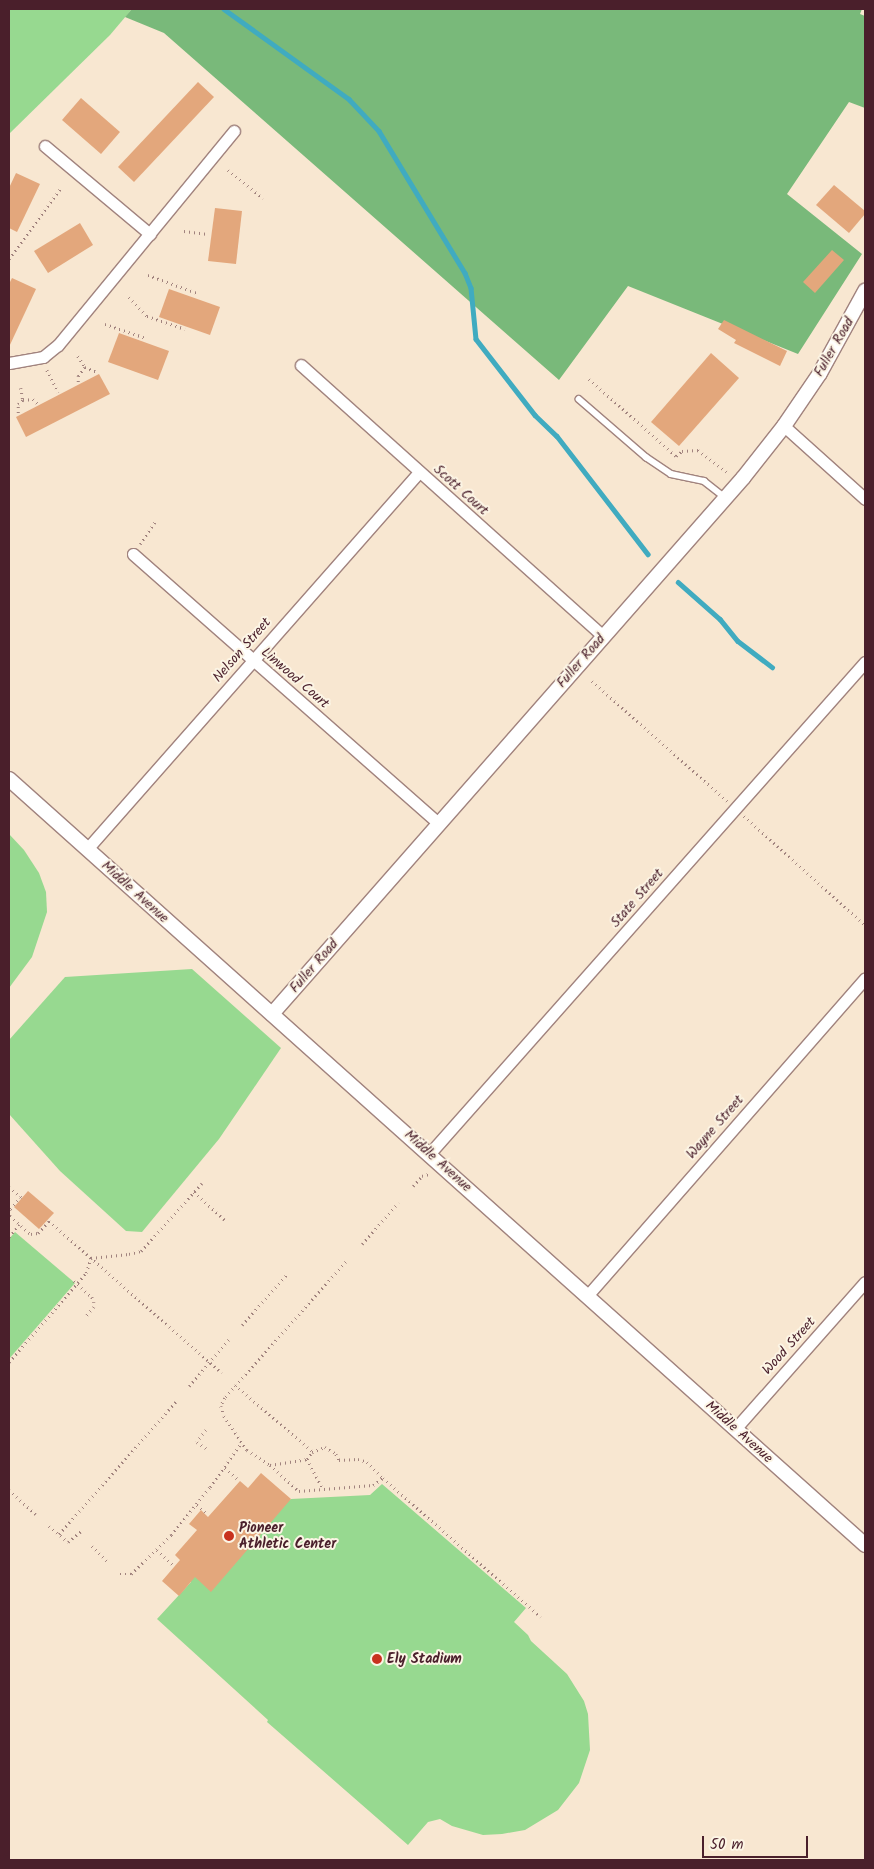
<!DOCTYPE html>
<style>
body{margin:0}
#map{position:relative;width:874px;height:1869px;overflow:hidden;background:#f8e7d1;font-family:Kalam,sans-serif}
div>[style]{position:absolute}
.green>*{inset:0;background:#97d990}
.forest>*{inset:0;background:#79b97a}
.stream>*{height:4.5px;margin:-2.25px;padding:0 2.25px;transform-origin:2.25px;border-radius:2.25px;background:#40abc0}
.building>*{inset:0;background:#e3a77c}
.path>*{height:2.5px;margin-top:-1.25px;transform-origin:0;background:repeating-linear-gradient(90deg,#a1837e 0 1px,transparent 0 5px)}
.roads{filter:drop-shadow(1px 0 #a1837e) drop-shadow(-1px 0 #a1837e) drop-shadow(0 1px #a1837e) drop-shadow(0 -1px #a1837e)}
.service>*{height:5.5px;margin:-2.75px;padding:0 2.75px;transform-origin:2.75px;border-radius:2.75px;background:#fff}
.minor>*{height:11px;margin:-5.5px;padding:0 5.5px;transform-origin:5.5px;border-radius:5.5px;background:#fff}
.tertiary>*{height:14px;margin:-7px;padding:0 7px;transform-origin:7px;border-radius:7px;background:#fff}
.dots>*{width:14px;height:14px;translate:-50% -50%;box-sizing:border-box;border:2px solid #fcf5e5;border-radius:50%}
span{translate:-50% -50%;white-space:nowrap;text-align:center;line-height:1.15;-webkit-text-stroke:4px #fcf5e5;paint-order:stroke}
.street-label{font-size:14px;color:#4a1f2b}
.poi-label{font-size:14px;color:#4a1f2b;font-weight:700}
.left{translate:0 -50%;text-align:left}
.frame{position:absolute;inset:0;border:10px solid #4a1f2b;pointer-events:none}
.scale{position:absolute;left:702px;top:1836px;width:106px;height:22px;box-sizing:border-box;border:2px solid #4a1f2b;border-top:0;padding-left:6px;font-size:15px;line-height:18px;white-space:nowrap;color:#4a1f2b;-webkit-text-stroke:4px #fcf5e5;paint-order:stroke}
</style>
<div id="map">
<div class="green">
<div style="clip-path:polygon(9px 9px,132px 9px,110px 35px,9px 134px)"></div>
<div style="clip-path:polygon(9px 834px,24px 850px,39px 873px,46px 892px,47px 912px,32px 957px,9px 988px)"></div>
<div style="clip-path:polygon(192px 969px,281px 1048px,219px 1139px,142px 1232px,126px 1231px,60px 1171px,9px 1114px,9px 1040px,65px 977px)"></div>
<div style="clip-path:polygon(15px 1232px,75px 1283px,9px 1359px,9px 1239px)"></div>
<div style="clip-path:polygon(382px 1484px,526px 1608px,514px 1622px,528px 1635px,531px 1641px,567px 1674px,584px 1701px,588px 1714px,590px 1750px,579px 1783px,558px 1810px,525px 1830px,502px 1834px,483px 1835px,452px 1826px,440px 1819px,428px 1822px,408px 1845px,267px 1722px,268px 1720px,157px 1619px,191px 1582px,184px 1575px,291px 1499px,370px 1495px)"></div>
</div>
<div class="forest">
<div style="clip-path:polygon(132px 9px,862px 9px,860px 14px,865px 16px,865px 108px,849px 102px,787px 194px,862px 254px,798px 354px,628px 286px,559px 380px,164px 33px,125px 17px)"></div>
</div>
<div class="stream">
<div style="left:224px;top:9px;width:154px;rotate:35.8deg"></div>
<div style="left:349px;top:99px;width:44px;rotate:46.8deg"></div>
<div style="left:379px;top:131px;width:166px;rotate:58.8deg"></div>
<div style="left:465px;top:273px;width:16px;rotate:68deg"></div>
<div style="left:471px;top:288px;width:51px;rotate:84.4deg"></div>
<div style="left:476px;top:339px;width:96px;rotate:52.2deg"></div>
<div style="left:535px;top:415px;width:30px;rotate:44deg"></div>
<div style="left:557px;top:436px;width:149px;rotate:52.4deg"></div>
<div style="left:678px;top:582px;width:56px;rotate:41.4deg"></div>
<div style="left:720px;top:619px;width:28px;rotate:51deg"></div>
<div style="left:738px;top:641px;width:43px;rotate:37.4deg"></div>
</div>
<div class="building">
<div style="clip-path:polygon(198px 82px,214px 97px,134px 182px,118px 167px)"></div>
<div style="clip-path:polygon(81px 98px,120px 132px,101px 154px,62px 120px)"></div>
<div style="clip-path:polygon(16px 173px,40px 184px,17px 232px,9px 228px,9px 188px)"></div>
<div style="clip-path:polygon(834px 185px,865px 211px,865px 214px,849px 233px,816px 205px)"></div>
<div style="clip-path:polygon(215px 208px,242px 211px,236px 264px,208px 261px)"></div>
<div style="clip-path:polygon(80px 223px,93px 245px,48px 273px,34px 251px)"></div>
<div style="clip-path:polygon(832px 250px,844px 260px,815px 293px,803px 282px)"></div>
<div style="clip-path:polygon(12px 278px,36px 289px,9px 347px,9px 284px)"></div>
<div style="clip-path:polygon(169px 289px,220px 307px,210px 335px,159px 317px)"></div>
<div style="clip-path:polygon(724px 320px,787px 351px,780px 366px,734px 343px,736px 340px,718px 329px)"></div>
<div style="clip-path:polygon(119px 333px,169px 351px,158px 380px,108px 362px)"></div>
<div style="clip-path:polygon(711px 353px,739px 378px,679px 446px,651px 422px)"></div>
<div style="clip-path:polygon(99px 374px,110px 394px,26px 437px,16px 417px)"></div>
<div style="clip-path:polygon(28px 1191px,54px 1213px,39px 1229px,14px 1207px)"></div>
<div style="clip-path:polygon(261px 1473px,291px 1499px,211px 1592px,195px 1577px,179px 1596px,162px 1581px,180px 1560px,175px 1555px,197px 1530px,189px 1524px,201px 1510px,208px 1517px,240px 1481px,248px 1488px)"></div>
</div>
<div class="path">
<div style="left:228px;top:170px;width:45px;rotate:38.7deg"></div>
<div style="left:184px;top:231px;width:24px;rotate:7deg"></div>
<div style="left:9px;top:259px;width:87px;rotate:-53.9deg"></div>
<div style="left:148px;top:275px;width:52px;rotate:20.2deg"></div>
<div style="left:129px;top:297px;width:26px;rotate:47deg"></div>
<div style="left:147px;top:316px;width:40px;rotate:18.9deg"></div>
<div style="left:105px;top:324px;width:43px;rotate:18.9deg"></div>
<div style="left:78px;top:356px;width:13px;rotate:58deg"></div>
<div style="left:47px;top:370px;width:25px;rotate:63deg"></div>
<div style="left:589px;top:379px;width:116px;rotate:41.5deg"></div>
<div style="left:676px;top:456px;width:8px;rotate:-40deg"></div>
<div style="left:682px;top:451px;width:16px;rotate:-4deg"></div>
<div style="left:698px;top:450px;width:36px;rotate:37deg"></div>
<div style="left:78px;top:382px;width:6px;rotate:-90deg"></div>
<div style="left:78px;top:376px;width:11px;rotate:-52deg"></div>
<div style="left:85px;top:367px;width:13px;rotate:23deg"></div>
<div style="left:21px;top:388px;width:12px;rotate:81deg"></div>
<div style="left:18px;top:413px;width:9px;rotate:-90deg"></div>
<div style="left:18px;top:404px;width:6px;rotate:-39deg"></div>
<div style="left:23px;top:400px;width:10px;rotate:-6deg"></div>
<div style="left:33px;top:399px;width:7px;rotate:45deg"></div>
<div style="left:140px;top:544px;width:27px;rotate:-56deg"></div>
<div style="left:592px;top:681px;width:181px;rotate:41.6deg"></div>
<div style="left:744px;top:816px;width:163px;rotate:42deg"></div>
<div style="left:413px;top:1186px;width:13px;rotate:-48deg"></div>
<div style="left:422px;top:1176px;width:7px;rotate:-16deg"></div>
<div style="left:9px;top:1187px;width:16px;rotate:40deg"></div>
<div style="left:21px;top:1197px;width:17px;rotate:130deg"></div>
<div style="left:10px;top:1210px;width:6px;rotate:90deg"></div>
<div style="left:10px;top:1216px;width:28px;rotate:41deg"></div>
<div style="left:31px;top:1234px;width:7px;rotate:-8deg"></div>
<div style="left:38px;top:1233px;width:19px;rotate:-47deg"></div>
<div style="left:194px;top:1192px;width:42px;rotate:42.1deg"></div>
<div style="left:49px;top:1221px;width:230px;rotate:41.3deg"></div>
<div style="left:9px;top:1237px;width:16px;rotate:-50deg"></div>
<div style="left:362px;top:1244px;width:55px;rotate:-48.7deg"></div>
<div style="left:346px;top:1262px;width:182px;rotate:131.7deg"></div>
<div style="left:225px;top:1398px;width:9px;rotate:117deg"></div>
<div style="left:221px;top:1406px;width:10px;rotate:73deg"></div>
<div style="left:224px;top:1416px;width:41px;rotate:55.9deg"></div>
<div style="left:247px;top:1450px;width:27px;rotate:33deg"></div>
<div style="left:270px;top:1465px;width:39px;rotate:42deg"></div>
<div style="left:299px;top:1491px;width:74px;rotate:-4.6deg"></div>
<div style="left:373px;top:1485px;width:12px;rotate:-35deg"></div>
<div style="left:383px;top:1478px;width:210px;rotate:41.3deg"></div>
<div style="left:74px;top:1281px;width:24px;rotate:42deg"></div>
<div style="left:92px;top:1297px;width:5px;rotate:68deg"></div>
<div style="left:94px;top:1302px;width:5px;rotate:90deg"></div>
<div style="left:94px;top:1307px;width:14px;rotate:129deg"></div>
<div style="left:242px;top:1325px;width:69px;rotate:-48.5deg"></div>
<div style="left:9px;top:1362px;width:118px;rotate:-49.1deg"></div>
<div style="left:86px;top:1273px;width:16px;rotate:-72deg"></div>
<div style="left:91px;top:1258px;width:38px;rotate:-6deg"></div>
<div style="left:129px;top:1254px;width:12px;rotate:-14deg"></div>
<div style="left:141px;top:1251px;width:91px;rotate:-48.1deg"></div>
<div style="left:235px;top:1385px;width:101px;rotate:40.6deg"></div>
<div style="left:189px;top:1386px;width:63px;rotate:-49.5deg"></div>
<div style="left:206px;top:1430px;width:15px;rotate:127deg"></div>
<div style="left:197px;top:1442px;width:12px;rotate:35deg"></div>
<div style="left:307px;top:1459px;width:34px;rotate:62deg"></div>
<div style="left:270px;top:1465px;width:37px;rotate:-9deg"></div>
<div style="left:307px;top:1459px;width:9px;rotate:-54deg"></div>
<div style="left:312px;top:1452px;width:14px;rotate:-21deg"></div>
<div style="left:325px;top:1447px;width:13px;rotate:32deg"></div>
<div style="left:336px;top:1454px;width:7px;rotate:63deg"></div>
<div style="left:339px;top:1460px;width:19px;rotate:-3deg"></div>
<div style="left:358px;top:1459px;width:9px;rotate:18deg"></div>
<div style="left:367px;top:1462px;width:23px;rotate:45deg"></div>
<div style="left:225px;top:1468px;width:18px;rotate:41deg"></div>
<div style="left:9px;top:1490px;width:36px;rotate:42deg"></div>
<div style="left:197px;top:1505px;width:11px;rotate:41deg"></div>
<div style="left:49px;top:1526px;width:25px;rotate:40deg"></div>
<div style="left:68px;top:1542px;width:17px;rotate:-40deg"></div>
<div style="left:59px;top:1534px;width:179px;rotate:-48.6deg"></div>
<div style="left:92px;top:1546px;width:21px;rotate:45deg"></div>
<div style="left:157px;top:1550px;width:22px;rotate:43deg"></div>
<div style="left:120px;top:1574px;width:11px"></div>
<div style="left:131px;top:1574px;width:56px;rotate:-44.3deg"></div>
<div style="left:171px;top:1535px;width:62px;rotate:-50.9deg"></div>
<div style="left:210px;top:1487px;width:54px;rotate:-54.8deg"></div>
</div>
<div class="roads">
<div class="service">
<div style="left:579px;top:399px;width:89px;rotate:40.9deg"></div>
<div style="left:646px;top:457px;width:30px;rotate:34deg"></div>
<div style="left:671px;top:474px;width:34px;rotate:12deg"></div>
<div style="left:704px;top:481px;width:28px;rotate:38deg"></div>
</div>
<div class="minor">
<div style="left:45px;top:146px;width:137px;rotate:40deg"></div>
<div style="left:9px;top:363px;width:35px;rotate:-10deg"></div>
<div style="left:43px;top:357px;width:19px;rotate:-39deg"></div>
<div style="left:58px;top:345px;width:277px;rotate:-50.6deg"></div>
<div style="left:301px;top:365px;width:406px;rotate:41.9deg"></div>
<div style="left:784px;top:426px;width:109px;rotate:42deg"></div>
<div style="left:133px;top:554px;width:407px;rotate:41.4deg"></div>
<div style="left:87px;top:849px;width:502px;rotate:-48.63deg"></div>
<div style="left:430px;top:1153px;width:656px;rotate:-48.46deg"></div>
<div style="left:587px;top:1296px;width:422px;rotate:-48.8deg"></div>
<div style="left:735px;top:1429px;width:196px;rotate:-48.5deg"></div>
</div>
<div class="tertiary">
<div style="left:9px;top:779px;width:1149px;rotate:41.82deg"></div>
<div style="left:272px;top:1014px;width:714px;rotate:-48.69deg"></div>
<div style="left:743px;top:478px;width:66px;rotate:-51.7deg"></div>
<div style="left:784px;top:426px;width:64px;rotate:-55.8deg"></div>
<div style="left:820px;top:373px;width:94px;rotate:-61.2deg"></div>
</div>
</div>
<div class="dots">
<div style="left:229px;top:1536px;background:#c8321e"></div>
<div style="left:377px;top:1659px;background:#c8321e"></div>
</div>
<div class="street-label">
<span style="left:834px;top:347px;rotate:-60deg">Fuller Road</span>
<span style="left:461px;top:490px;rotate:42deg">Scott Court</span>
<span style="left:242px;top:650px;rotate:-49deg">Nelson Street</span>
<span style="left:581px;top:661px;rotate:-49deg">Fuller Road</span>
<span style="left:295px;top:678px;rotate:41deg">Linwood Court</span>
<span style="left:135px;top:892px;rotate:42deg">Middle Avenue</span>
<span style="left:637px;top:898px;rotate:-49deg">State Street</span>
<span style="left:314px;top:966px;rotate:-49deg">Fuller Road</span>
<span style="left:715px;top:1127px;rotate:-49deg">Wayne Street</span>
<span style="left:438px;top:1161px;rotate:42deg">Middle Avenue</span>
<span style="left:789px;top:1346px;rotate:-48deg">Wood Street</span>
<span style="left:739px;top:1432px;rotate:42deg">Middle Avenue</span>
</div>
<div class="poi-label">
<span class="left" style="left:239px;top:1536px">Pioneer<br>Athletic Center</span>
<span class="left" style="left:387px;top:1659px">Ely Stadium</span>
</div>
<div class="frame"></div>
<div class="scale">50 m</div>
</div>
